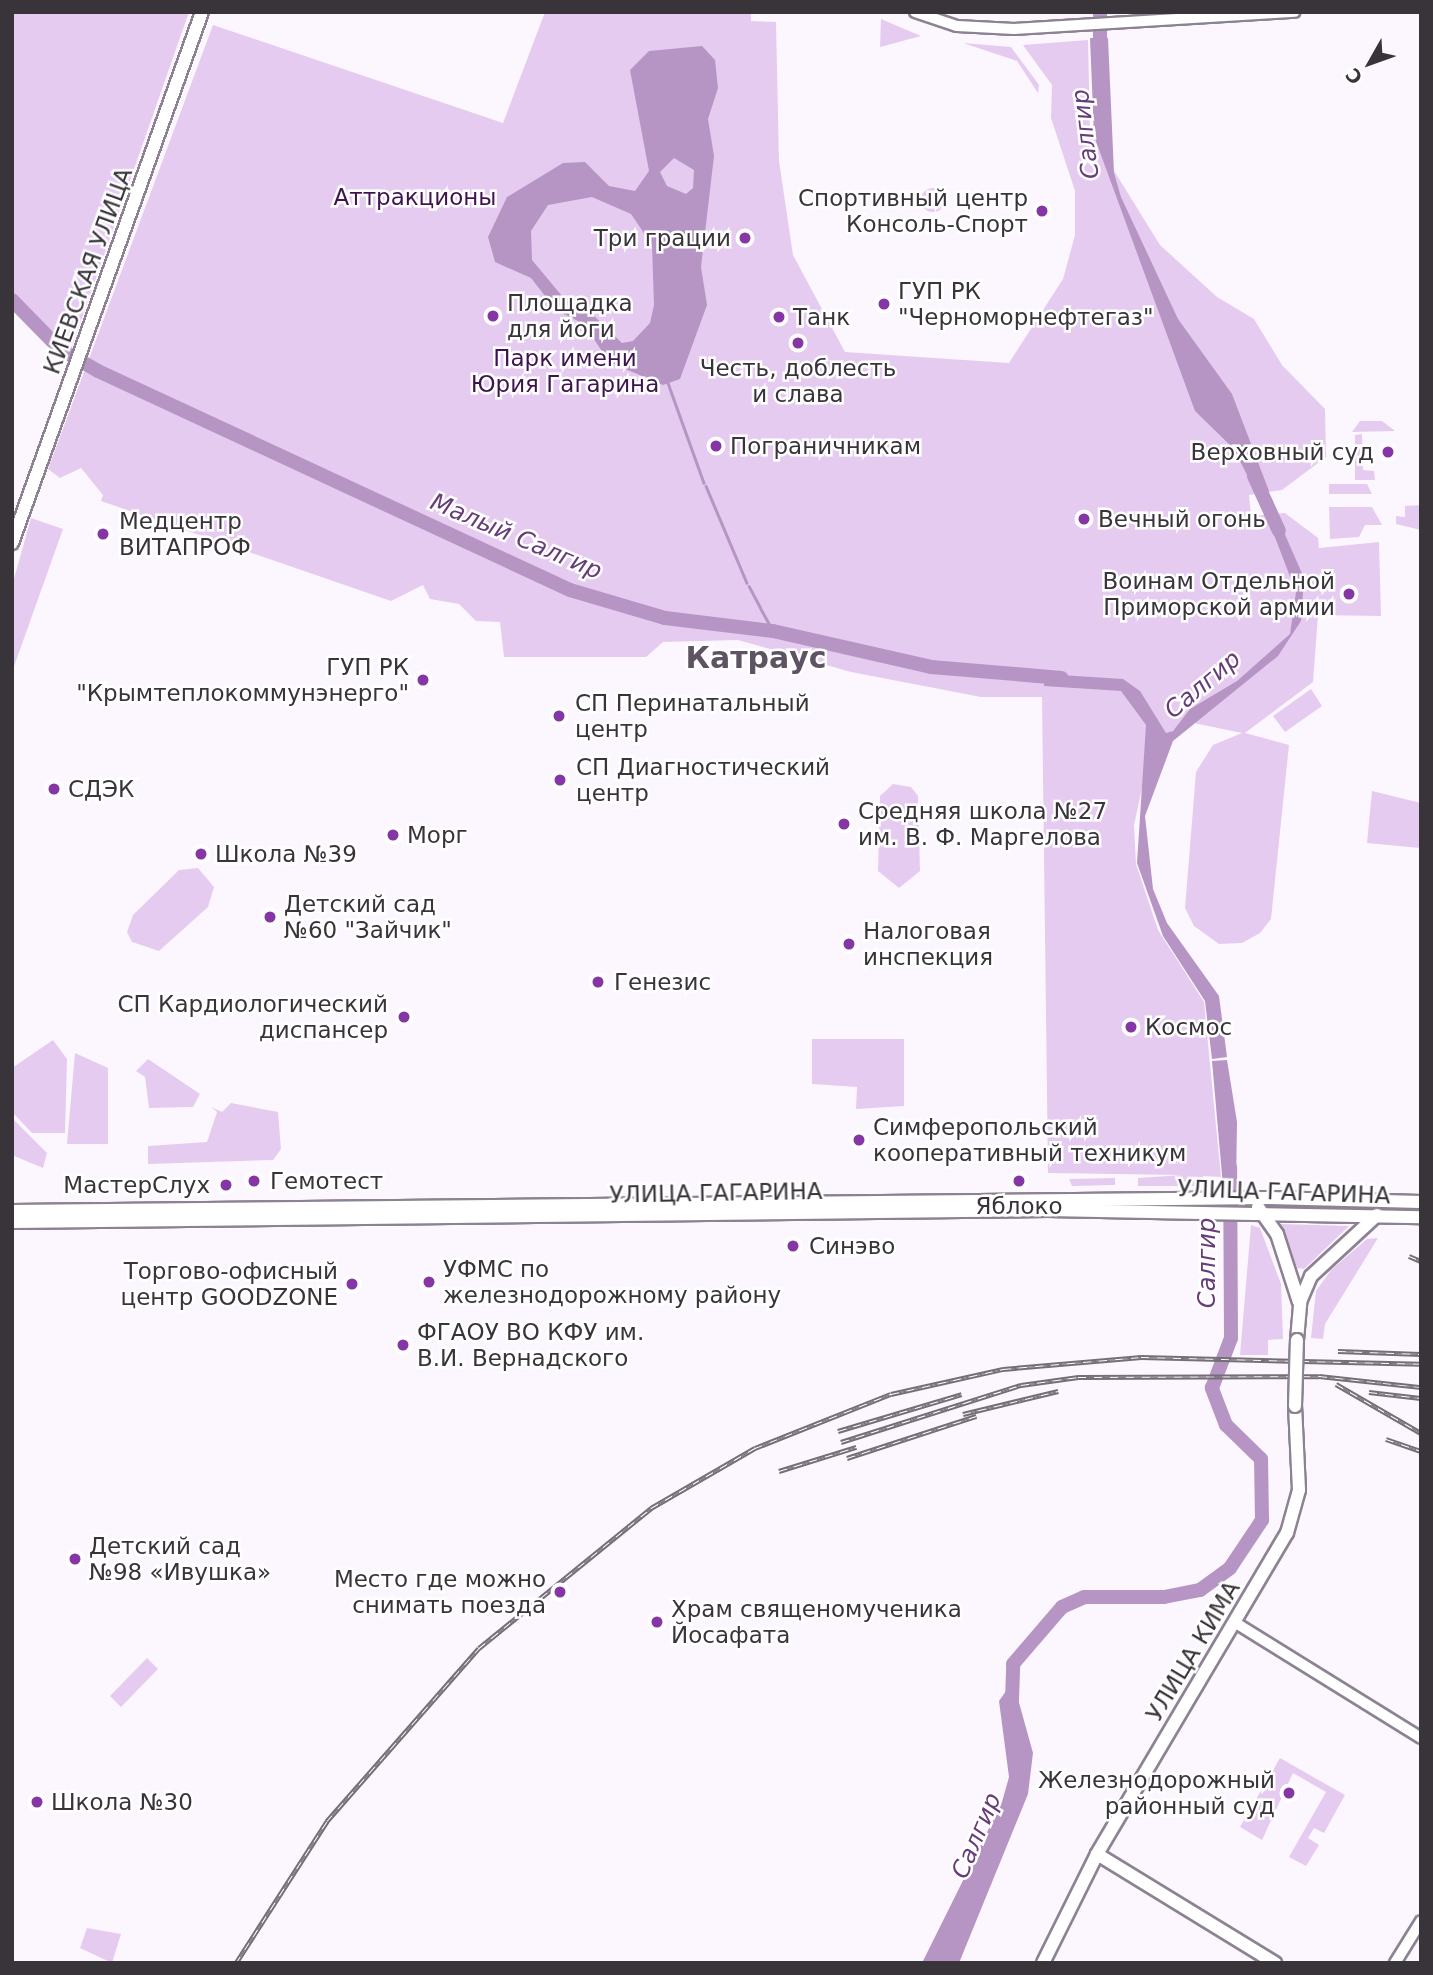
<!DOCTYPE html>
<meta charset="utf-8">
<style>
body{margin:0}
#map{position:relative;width:1433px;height:1975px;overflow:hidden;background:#fcf7fe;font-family:"DejaVu Sans",sans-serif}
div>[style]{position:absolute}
.green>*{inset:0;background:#e6cbf1}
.round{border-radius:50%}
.water>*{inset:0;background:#b695c4}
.stream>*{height:2.5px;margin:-1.25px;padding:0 1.25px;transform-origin:1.25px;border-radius:1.25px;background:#b695c4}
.river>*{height:14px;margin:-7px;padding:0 7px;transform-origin:7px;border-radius:7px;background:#b695c4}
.roads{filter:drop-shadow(2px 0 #8d8292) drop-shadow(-2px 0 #8d8292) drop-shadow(0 2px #8d8292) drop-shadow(0 -2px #8d8292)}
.secondary>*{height:10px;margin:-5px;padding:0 5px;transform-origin:5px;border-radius:5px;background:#fff}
.primary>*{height:12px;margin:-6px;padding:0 6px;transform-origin:6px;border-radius:6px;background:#fff}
.rail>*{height:5px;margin-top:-2.5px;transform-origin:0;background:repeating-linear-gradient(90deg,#fff 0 8px,#736f75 0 16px);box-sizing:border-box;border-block:2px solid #736f75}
.bridges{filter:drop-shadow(2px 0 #8d8292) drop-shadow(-2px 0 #8d8292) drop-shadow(0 2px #8d8292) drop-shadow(0 -2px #8d8292)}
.primary-bridge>*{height:12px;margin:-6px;padding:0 6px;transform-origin:6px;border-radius:6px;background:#fff}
.dots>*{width:19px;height:19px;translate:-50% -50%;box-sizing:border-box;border:4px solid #fff;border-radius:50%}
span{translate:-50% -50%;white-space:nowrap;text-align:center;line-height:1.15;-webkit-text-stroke:5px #fff;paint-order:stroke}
.park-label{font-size:23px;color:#3f144e}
.poi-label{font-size:23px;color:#38343a}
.right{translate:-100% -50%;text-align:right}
.left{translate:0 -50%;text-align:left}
.street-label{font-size:23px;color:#38343a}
.water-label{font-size:24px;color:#673c78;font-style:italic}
.district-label{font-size:30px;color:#5d5362;font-weight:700}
.frame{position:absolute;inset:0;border:14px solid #38343a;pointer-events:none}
.north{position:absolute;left:1335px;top:28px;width:70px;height:70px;-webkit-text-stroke:5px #fff;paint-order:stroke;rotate:230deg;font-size:19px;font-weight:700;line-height:28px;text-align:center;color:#38343a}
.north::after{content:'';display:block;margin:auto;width:24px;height:32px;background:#38343a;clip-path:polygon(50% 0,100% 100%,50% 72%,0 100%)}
</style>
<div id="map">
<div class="green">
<div style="clip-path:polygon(12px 12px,189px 12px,70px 352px,12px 297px)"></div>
<div style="clip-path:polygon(545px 12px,751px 12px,751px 21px,776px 22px,779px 161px,793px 255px,845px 352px,1009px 363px,1063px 279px,1075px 235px,1075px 191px,1051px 118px,1052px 85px,1023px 45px,1088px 40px,1090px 132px,1160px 245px,1217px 297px,1254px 319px,1282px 365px,1325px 409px,1326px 457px,1282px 490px,1249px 495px,1251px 516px,1285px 513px,1318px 538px,1319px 548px,1379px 542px,1381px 616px,1318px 615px,1313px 682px,1245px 733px,1289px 745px,1271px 919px,1260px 933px,1242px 943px,1219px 944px,1194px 926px,1185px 908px,1196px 772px,1213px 745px,1242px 733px,1184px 721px,1168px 735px,1146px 770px,1134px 825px,1136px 864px,1158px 930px,1204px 1002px,1221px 1177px,1203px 1176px,1203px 1186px,1138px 1186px,1138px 1178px,1183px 1175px,1048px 1173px,1042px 697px,981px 697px,851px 672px,738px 640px,663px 642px,646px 657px,504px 657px,500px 622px,476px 621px,459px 604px,430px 599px,423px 585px,391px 601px,101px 501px,103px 495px,81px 468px,60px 478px,48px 469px,213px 25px,503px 123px)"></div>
<div style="clip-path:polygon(881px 19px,921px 36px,880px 47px)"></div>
<div style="clip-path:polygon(963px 43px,1011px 47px,1039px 85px,1038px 93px,1017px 61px)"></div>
<div class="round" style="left:921px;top:188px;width:24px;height:24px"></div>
<div style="clip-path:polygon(1360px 421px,1382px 421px,1395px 431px,1352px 432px)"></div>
<div style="clip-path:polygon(1362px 434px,1363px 470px,1374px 471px,1375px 480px,1355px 480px,1355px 435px)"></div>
<div style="clip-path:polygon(1329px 484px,1367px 484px,1372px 494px,1329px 494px)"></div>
<div style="clip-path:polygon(1421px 505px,1421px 530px,1396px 524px,1396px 516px,1405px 517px,1405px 506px)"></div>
<div style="clip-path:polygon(1329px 507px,1372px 507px,1382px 525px,1365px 525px,1359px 537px,1330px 539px)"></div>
<div style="clip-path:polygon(31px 518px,63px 529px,12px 672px,12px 586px)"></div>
<div style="clip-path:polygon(1311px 689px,1322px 706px,1285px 732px,1273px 716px)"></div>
<div style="clip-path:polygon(893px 784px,911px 787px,918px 796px,920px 871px,899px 888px,878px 871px,880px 796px)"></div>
<div style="clip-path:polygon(1372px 791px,1421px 803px,1420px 848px,1367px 843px)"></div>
<div style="clip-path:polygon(198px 868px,214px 887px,208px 907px,159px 951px,132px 942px,127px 932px,133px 915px,179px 870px)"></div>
<div style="clip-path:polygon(812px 1039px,904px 1039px,904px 1106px,856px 1109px,857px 1087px,812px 1084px)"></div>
<div style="clip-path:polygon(53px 1040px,67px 1059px,65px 1133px,32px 1133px,12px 1112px,12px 1068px)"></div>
<div style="clip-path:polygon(75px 1053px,108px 1068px,108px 1144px,67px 1144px)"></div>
<div style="clip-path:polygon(148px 1059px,200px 1094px,193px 1107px,149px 1108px,145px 1077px,136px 1071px)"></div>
<div style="clip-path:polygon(231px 1103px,278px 1112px,281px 1149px,273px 1160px,148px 1164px,148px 1146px,207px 1142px,217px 1112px,211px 1107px,222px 1112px)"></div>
<div style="clip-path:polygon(12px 1118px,47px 1153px,43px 1168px,12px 1155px)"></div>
<div style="clip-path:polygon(1115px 1178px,1115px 1185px,1072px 1186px,1069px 1179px)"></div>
<div style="clip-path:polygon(1281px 1224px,1349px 1226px,1304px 1269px,1297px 1268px)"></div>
<div style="clip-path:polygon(1251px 1225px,1260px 1228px,1281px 1284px,1283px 1339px,1268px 1340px,1268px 1355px,1240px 1355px)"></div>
<div style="clip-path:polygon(1378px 1238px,1325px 1324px,1323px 1339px,1311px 1338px,1316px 1291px,1331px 1270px,1367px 1239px)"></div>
<div style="clip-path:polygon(147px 1658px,158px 1669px,121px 1707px,110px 1696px)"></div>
<div style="clip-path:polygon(1280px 1758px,1345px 1795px,1324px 1833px,1314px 1828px,1308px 1838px,1319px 1845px,1306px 1866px,1289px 1857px,1326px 1792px,1293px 1773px,1262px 1840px,1240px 1827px)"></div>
<div style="clip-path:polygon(87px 1928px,121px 1934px,112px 1963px,80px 1948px)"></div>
</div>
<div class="water">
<div style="clip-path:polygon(1090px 38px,1108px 38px,1114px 173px,1121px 197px,1178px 319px,1232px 394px,1269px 491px,1256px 493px,1234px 449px,1195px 411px,1094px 136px)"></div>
<div style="clip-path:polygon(evenodd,702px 46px,715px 60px,718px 88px,708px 119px,714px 156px,701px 267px,707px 305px,680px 379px,663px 385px,609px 362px,584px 324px,556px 310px,531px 278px,495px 262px,488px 237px,507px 197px,563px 163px,585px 162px,609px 186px,635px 191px,649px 171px,630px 70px,649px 51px,702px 46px,674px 158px,694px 170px,693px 188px,686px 194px,667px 186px,660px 172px,674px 158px,702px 46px,592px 197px,631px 214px,652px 245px,654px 305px,650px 323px,633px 341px,622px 343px,590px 312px,562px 296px,532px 260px,531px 231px,548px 205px,592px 197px)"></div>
<div style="clip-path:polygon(1266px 514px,1276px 514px,1304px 578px,1301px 621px,1278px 656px,1173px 741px,1145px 816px,1153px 889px,1167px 923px,1219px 996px,1227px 1057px,1212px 1059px,1205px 1001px,1163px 936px,1137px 863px,1146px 725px,1121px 691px,1044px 686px,1044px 674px,1123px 679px,1140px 691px,1166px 733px,1173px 731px,1190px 709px,1237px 681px,1290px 634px,1296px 592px)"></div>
<div style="clip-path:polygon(1227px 1060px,1237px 1122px,1236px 1186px,1223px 1186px,1212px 1061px)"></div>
<div style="clip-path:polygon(1013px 1681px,1033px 1753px,1028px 1794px,959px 1963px,922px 1963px,1002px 1802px,1009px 1777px,999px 1701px)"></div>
</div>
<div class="stream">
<div style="left:668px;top:383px;width:106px;rotate:70.2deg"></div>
<div style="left:706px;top:486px;width:105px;rotate:67.1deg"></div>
<div style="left:749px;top:586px;width:24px;rotate:62deg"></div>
<div style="left:761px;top:609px;width:25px;rotate:61deg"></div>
</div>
<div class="river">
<div style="left:1100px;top:12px;width:44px;rotate:90deg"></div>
<div style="left:12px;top:300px;width:69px;rotate:45.6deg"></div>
<div style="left:60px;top:349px;width:44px;rotate:30.1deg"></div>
<div style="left:98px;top:371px;width:520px;rotate:24.89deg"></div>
<div style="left:570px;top:590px;width:99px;rotate:16.4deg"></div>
<div style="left:665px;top:618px;width:109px;rotate:6.9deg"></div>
<div style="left:773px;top:631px;width:162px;rotate:12.8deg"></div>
<div style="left:931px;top:667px;width:131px;rotate:4.8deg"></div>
<div style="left:1254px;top:476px;width:60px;rotate:65.6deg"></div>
<div style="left:1012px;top:1700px;width:36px;rotate:-88deg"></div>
<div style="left:1013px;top:1664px;width:75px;rotate:-49.3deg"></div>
<div style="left:1062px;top:1607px;width:24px;rotate:-24deg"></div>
<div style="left:1084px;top:1597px;width:80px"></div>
<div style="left:1164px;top:1597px;width:37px;rotate:-11deg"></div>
<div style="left:1200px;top:1590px;width:37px;rotate:-36deg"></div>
<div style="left:1230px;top:1568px;width:58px;rotate:-56.3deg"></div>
<div style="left:1262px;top:1520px;width:61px;rotate:-90.9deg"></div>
<div style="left:1261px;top:1459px;width:49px;rotate:-135.8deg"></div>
<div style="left:1226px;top:1425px;width:40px;rotate:-111deg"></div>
<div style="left:1212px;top:1388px;width:53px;rotate:-69.2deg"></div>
<div style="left:1231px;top:1338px;width:171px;rotate:-90.3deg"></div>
</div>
<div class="roads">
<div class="secondary">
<div style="left:915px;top:12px;width:44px;rotate:18.4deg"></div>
<div style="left:957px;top:26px;width:57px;rotate:3deg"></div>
<div style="left:1014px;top:29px;width:281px;rotate:-3.5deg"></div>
<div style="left:1234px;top:1622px;width:220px;rotate:31.8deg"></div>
<div style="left:1395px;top:1963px;width:49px;rotate:-58.2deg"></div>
</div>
<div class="primary">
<div style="left:12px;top:543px;width:564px;rotate:-70.31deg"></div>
<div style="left:1258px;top:1207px;width:33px;rotate:55deg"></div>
<div style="left:1277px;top:1234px;width:71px;rotate:72.1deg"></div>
<div style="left:12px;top:1211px;width:1257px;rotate:-0.59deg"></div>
<div style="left:1269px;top:1198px;width:152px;rotate:1.5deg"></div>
<div style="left:12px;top:1222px;width:1036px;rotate:-0.66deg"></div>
<div style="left:1048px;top:1210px;width:373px;rotate:1.1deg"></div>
<div style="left:1297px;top:1340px;width:38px;rotate:-85deg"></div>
<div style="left:1300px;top:1302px;width:28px;rotate:-67deg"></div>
<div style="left:1311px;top:1276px;width:90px;rotate:-42.7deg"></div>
<div style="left:1097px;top:1854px;width:209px;rotate:31.5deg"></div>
<div style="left:1043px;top:1963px;width:122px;rotate:-63.6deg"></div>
<div style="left:1097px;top:1854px;width:373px;rotate:-59.4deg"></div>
<div style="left:1287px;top:1533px;width:45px;rotate:-74.4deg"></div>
<div style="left:1299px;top:1490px;width:84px;rotate:-92.7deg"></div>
</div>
</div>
<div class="rail">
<div style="left:1409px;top:1256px;width:13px;rotate:23deg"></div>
<div style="left:1338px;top:1351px;width:83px;rotate:2.1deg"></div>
<div style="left:1336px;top:1384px;width:98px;rotate:30deg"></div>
<div style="left:1369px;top:1392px;width:52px;rotate:6.6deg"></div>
<div style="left:963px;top:1414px;width:98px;rotate:-13.6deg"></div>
<div style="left:838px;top:1431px;width:129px;rotate:-16.6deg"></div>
<div style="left:1386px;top:1439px;width:37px;rotate:19deg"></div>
<div style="left:841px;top:1442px;width:189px;rotate:-17.6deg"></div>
<div style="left:1021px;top:1385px;width:58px;rotate:-8deg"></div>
<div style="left:1078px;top:1377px;width:241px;rotate:-0.2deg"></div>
<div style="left:1319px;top:1376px;width:103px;rotate:6.2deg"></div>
<div style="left:847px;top:1458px;width:136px;rotate:-18deg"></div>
<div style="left:779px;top:1471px;width:81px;rotate:-17.3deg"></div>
<div style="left:236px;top:1963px;width:169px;rotate:-57.3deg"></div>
<div style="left:327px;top:1821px;width:230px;rotate:-48.7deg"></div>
<div style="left:479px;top:1648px;width:222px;rotate:-39.1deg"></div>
<div style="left:651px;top:1508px;width:120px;rotate:-30deg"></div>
<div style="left:755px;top:1448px;width:146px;rotate:-21.7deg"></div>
<div style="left:891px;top:1394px;width:115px;rotate:-12.6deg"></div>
<div style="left:1003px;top:1369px;width:139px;rotate:-5deg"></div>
<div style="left:1141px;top:1357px;width:280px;rotate:1.4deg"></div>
</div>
<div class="bridges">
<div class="primary-bridge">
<div style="left:1295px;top:1406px;width:66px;rotate:-88.3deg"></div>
</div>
</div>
<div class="dots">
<div style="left:1042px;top:211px;background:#8635a4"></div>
<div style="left:745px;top:238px;background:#8635a4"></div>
<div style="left:884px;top:304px;background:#8635a4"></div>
<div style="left:493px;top:316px;background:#8635a4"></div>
<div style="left:779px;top:317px;background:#8635a4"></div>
<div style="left:798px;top:343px;background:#8635a4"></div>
<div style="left:716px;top:446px;background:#8635a4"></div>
<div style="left:1388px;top:452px;background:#8635a4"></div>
<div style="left:1084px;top:519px;background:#8635a4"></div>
<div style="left:103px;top:534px;background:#8635a4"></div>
<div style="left:1349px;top:594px;background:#8635a4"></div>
<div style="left:423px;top:680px;background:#8635a4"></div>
<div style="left:559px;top:716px;background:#8635a4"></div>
<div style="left:560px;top:780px;background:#8635a4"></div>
<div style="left:54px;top:789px;background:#8635a4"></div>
<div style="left:844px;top:824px;background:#8635a4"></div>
<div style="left:393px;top:835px;background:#8635a4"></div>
<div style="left:201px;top:854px;background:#8635a4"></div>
<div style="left:270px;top:917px;background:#8635a4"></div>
<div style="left:849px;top:944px;background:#8635a4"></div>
<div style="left:598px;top:982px;background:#8635a4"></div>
<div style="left:404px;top:1017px;background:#8635a4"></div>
<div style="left:1131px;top:1027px;background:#8635a4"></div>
<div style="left:859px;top:1140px;background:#8635a4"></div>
<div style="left:254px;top:1181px;background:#8635a4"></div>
<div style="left:1019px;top:1181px;background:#8635a4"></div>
<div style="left:226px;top:1185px;background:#8635a4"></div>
<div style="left:793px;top:1246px;background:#8635a4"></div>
<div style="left:429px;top:1282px;background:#8635a4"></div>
<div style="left:352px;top:1284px;background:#8635a4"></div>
<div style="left:403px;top:1345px;background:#8635a4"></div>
<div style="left:75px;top:1559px;background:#8635a4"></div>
<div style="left:560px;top:1592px;background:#8635a4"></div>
<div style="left:657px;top:1622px;background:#8635a4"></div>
<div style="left:1289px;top:1793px;background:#8635a4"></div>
<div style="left:37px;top:1802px;background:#8635a4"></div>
</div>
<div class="park-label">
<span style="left:415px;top:197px">Аттракционы</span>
<span style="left:565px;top:371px">Парк имени<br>Юрия Гагарина</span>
</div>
<div class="poi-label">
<span class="right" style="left:1028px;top:211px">Спортивный центр<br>Консоль-Спорт</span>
<span class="right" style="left:731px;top:238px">Три грации</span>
<span class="left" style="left:898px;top:304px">ГУП РК<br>"Черноморнефтегаз"</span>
<span class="left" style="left:507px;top:316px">Площадка<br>для йоги</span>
<span class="left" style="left:793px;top:317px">Танк</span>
<span style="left:798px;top:381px">Честь, доблесть<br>и слава</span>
<span class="left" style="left:730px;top:446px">Пограничникам</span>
<span class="right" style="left:1374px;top:452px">Верховный суд</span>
<span class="left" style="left:1098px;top:519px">Вечный огонь</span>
<span class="left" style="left:119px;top:534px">Медцентр<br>ВИТАПРОФ</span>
<span class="right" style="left:1335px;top:594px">Воинам Отдельной<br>Приморской армии</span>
<span class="right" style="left:409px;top:680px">ГУП РК<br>"Крымтеплокоммунэнерго"</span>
<span class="left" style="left:575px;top:716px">СП Перинатальный<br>центр</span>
<span class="left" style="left:576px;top:780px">СП Диагностический<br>центр</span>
<span class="left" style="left:68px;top:789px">СДЭК</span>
<span class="left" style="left:858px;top:824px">Средняя школа №27<br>им. В. Ф. Маргелова</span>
<span class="left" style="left:407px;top:835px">Морг</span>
<span class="left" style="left:215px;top:854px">Школа №39</span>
<span class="left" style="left:284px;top:917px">Детский сад<br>№60 "Зайчик"</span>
<span class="left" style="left:863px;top:944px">Налоговая<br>инспекция</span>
<span class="left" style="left:614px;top:982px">Генезис</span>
<span class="right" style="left:388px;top:1017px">СП Кардиологический<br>диспансер</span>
<span class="left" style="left:1145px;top:1027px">Космос</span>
<span class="left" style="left:873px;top:1140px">Симферопольский<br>кооперативный техникум</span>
<span class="left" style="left:270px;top:1181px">Гемотест</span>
<span class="right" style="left:210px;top:1185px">МастерСлух</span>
<span style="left:1019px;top:1206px">Яблоко</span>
<span class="left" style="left:809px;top:1246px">Синэво</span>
<span class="left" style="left:443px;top:1282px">УФМС по<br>железнодорожному району</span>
<span class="right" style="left:338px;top:1284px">Торгово-офисный<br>центр GOODZONE</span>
<span class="left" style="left:417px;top:1345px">ФГАОУ ВО КФУ им.<br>В.И. Вернадского</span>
<span class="left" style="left:89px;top:1559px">Детский сад<br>№98 «Ивушка»</span>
<span class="right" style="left:546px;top:1592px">Место где можно<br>снимать поезда</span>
<span class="left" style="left:671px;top:1622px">Храм священомученика<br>Йосафата</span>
<span class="right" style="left:1275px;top:1793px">Железнодорожный<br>районный суд</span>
<span class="left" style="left:51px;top:1802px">Школа №30</span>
</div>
<div class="street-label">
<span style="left:88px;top:271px;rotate:-70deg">КИЕВСКАЯ УЛИЦА</span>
<span style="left:1284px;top:1192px;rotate:2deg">УЛИЦА ГАГАРИНА</span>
<span style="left:716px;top:1193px;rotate:-1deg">УЛИЦА ГАГАРИНА</span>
<span style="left:1193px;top:1651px;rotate:-59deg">УЛИЦА КИМА</span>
</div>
<div class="water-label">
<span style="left:1086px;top:134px;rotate:-97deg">Салгир</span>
<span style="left:516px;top:537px;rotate:23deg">Малый Салгир</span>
<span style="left:1203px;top:685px;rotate:-40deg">Салгир</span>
<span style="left:1208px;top:1263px;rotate:-90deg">Салгир</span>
<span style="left:977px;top:1836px;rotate:-67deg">Салгир</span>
</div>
<div class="district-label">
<span style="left:756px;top:658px">Катраус</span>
</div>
<div class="frame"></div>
<div class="north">С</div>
</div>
